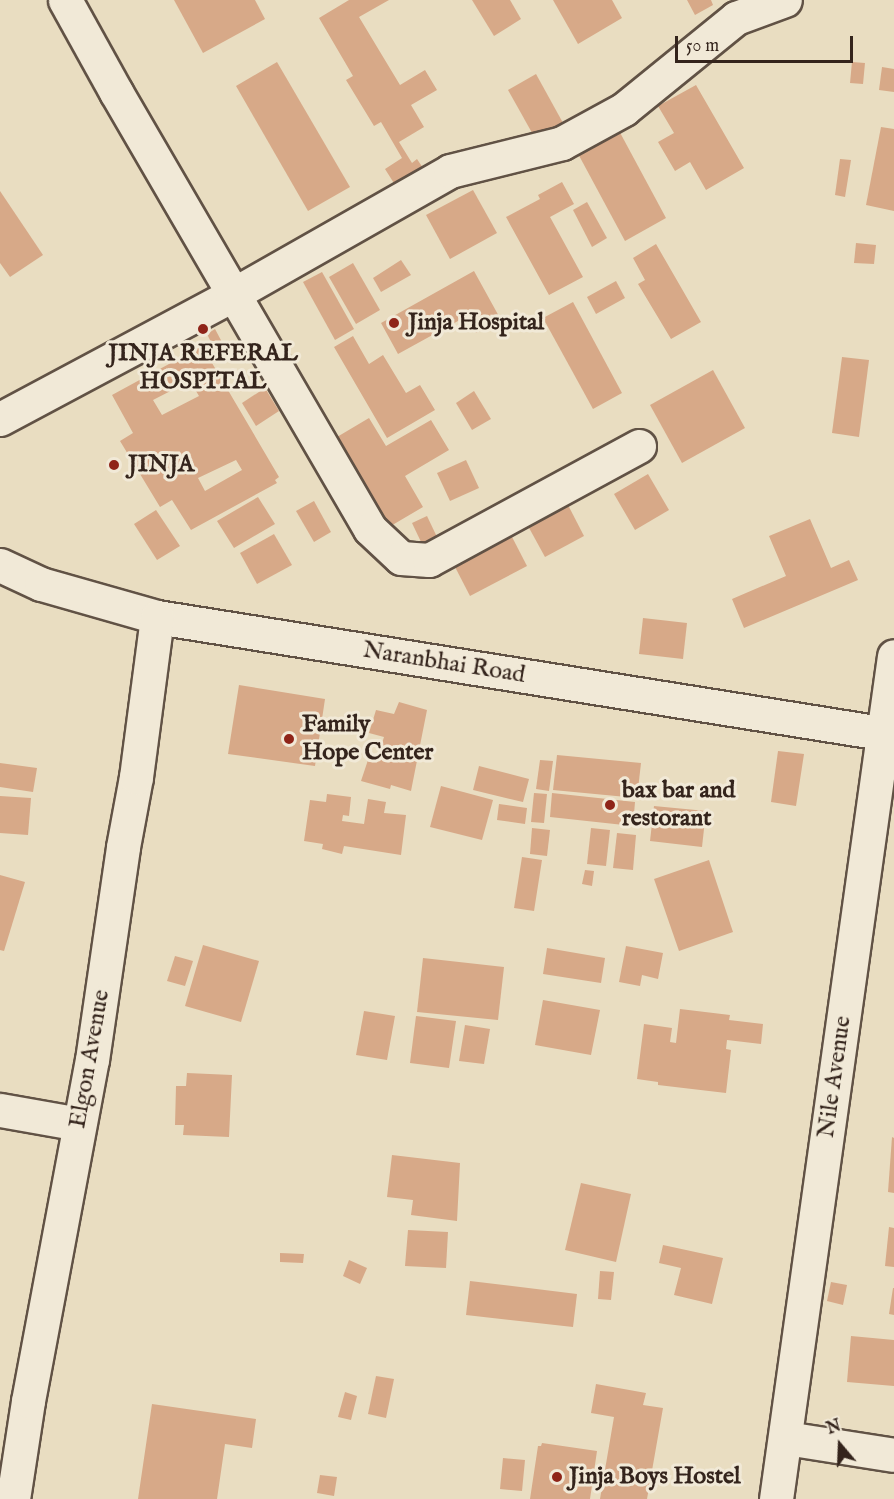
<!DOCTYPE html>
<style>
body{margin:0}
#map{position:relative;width:894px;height:1499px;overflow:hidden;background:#e9ddc1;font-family:"IM FELL English",serif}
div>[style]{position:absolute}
.building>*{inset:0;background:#d7a988}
.roads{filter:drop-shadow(2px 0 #615245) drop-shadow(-2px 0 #615245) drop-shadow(0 2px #615245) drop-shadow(0 -2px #615245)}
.minor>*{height:33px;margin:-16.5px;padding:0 16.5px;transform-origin:16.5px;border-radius:16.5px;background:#f1e9d7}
.dots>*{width:16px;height:16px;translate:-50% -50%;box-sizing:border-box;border:3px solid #f1e9d7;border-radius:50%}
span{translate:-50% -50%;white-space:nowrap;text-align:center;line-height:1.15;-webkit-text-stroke:6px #f1e9d7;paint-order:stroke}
.poi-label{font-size:24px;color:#34241c;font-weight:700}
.left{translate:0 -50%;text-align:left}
.street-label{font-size:24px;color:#34241c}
.north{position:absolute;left:810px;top:1415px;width:60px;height:60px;-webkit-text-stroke:4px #f1e9d7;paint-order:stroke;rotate:341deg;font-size:16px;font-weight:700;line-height:24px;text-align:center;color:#34241c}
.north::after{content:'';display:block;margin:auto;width:21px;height:27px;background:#34241c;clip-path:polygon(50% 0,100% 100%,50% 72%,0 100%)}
.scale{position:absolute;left:675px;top:36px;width:178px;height:27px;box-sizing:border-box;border:3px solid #34241c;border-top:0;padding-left:8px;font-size:18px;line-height:21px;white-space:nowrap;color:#34241c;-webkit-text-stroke:4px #f1e9d7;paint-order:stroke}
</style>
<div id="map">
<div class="building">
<div style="clip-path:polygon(174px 0,255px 0,265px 19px,203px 53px)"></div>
<div style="clip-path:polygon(349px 0,389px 0,359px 17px,400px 85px,425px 70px,437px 90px,411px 105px,424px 127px,399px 142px,412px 163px,417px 159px,425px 171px,397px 188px,385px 169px,402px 158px,381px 122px,374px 126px,346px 80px,353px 76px,319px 18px)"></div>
<div style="clip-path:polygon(472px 0,510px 0,521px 19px,494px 36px)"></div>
<div style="clip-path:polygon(553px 0,612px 0,622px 18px,578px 44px)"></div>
<div style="clip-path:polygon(687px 0,711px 0,713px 5px,695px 15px)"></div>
<div style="clip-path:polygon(277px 62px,350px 187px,308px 211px,236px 86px)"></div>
<div style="clip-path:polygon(852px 62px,865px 63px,863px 84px,850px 83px)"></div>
<div style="clip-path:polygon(882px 67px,894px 69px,894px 92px,879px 90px)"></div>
<div style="clip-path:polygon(536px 74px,568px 132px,540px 147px,508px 90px)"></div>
<div style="clip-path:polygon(696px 85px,744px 168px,706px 190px,690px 162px,675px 171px,658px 142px,674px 133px,658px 106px)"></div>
<div style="clip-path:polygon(617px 127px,666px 218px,625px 241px,576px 150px)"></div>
<div style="clip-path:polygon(881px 127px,894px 129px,894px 211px,866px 205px)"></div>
<div style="clip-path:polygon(840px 159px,851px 160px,845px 197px,835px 195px)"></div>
<div style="clip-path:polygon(562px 182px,574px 204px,550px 217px,583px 277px,549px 295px,506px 217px,540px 199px,538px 195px)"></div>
<div style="clip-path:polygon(473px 190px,497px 233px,450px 259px,426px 215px)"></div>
<div style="clip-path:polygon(0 191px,43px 255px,10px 277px,0 263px)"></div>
<div style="clip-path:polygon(587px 202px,607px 238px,592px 247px,573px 210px)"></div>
<div style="clip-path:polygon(856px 243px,876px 245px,874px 264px,854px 263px)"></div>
<div style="clip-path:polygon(656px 244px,701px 322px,671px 339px,638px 284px,645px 280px,633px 258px)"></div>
<div style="clip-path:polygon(401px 260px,411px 275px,381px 292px,373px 278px)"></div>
<div style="clip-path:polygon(353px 263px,380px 310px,356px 324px,329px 277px)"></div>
<div style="clip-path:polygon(474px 271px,501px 320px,476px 333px,467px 316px,398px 354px,381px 323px)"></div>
<div style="clip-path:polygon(322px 272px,354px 329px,335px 340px,303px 282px)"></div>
<div style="clip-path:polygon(616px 281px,625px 298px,596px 314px,587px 297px)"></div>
<div style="clip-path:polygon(573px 302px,622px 393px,593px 409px,543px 318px)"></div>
<div style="clip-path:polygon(215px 329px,223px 344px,214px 348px,207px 334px)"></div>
<div style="clip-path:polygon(353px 336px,369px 364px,383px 355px,406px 393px,420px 385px,435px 410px,387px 438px,334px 347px)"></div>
<div style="clip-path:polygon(evenodd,202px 346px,279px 477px,275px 480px,277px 483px,191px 530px,172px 500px,160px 507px,120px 441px,133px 433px,112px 395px,202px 346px,190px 381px,199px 396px,162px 415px,153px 400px,190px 381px,202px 346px,236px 460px,242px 470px,205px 491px,198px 478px,236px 460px)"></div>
<div style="clip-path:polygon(842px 357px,869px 360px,859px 437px,832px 433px)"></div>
<div style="clip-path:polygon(713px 370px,745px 428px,682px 463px,650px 405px)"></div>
<div style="clip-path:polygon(265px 388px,279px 411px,256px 426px,242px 403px)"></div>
<div style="clip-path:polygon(474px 391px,491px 419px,472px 430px,456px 403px)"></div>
<div style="clip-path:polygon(369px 418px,386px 446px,431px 420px,449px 450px,405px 476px,423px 507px,389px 527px,337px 437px)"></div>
<div style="clip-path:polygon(466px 460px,479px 488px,450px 501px,437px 473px)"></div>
<div style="clip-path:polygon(648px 474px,669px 510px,635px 530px,614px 494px)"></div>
<div style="clip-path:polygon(258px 497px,275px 524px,234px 548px,217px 521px)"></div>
<div style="clip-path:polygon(314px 501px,331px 532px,314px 542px,296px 511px)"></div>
<div style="clip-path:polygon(568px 505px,584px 536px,545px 557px,528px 526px)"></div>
<div style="clip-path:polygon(156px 510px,180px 546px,157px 560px,134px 524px)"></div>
<div style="clip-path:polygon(427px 516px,437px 537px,422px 544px,412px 523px)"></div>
<div style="clip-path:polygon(810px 519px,831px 568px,849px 560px,858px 580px,744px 628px,732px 599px,786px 576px,769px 536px)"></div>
<div style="clip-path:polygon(274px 534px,292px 565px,257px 584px,240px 553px)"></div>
<div style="clip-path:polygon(511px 535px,527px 566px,470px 596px,454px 565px)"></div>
<div style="clip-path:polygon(643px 618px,687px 623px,683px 659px,639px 654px)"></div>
<div style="clip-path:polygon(239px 685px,325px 699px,315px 766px,228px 754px)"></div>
<div style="clip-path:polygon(399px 702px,427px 710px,411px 791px,391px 785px,390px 789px,361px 781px,368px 760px,376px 762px,384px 737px,369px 733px,376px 710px,394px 714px)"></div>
<div style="clip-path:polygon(778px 751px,804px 754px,796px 806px,771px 802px)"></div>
<div style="clip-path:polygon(557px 755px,641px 763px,637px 798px,553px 790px)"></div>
<div style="clip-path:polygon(540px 760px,553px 761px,549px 791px,536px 789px)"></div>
<div style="clip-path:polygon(0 763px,37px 768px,33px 792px,0 787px)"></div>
<div style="clip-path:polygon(479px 766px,529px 779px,523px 802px,473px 790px)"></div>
<div style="clip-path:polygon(441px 786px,493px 800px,482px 840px,430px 827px)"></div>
<div style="clip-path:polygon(534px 793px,547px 794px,544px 823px,531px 822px)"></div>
<div style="clip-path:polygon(552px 793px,635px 802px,633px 826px,550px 817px)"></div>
<div style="clip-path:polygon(327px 794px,351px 797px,349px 816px,343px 815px,342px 821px,364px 824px,368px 799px,386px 802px,384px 813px,406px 815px,401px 855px,344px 846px,342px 854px,322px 849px,323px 844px,304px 841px,310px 800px,326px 802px)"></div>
<div style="clip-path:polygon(0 796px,31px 798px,28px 835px,0 833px)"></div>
<div style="clip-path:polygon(499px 804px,527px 808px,525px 824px,497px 820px)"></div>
<div style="clip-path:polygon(654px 806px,706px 811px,702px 847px,650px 841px)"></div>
<div style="clip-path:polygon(532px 828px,550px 830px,547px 856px,530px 854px)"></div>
<div style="clip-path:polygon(591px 828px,610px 830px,606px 866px,587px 864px)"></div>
<div style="clip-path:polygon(617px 833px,636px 835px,633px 870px,613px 868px)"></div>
<div style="clip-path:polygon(522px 857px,542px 860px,534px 911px,514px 908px)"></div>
<div style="clip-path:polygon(709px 860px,733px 932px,679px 951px,654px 879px)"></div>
<div style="clip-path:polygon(585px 870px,594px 871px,592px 886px,582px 884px)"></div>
<div style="clip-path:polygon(0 875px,25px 882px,4px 951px,0 950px)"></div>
<div style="clip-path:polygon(203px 945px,259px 961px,241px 1022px,185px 1006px)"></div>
<div style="clip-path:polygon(626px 946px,663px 953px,658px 979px,642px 975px,640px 986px,619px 982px)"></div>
<div style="clip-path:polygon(547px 948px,605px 958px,601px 983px,543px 974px)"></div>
<div style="clip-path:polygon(175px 956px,193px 961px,185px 986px,167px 981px)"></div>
<div style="clip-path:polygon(423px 958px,504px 967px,498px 1020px,417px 1012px)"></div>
<div style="clip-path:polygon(543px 1000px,600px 1010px,591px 1055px,535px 1045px)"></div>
<div style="clip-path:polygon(680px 1009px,730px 1015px,729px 1020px,763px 1024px,761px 1044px,727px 1040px,726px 1049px,731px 1050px,726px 1093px,658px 1085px,658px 1082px,637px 1079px,644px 1024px,672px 1028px,670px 1042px,676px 1043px)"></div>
<div style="clip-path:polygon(364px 1011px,395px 1016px,387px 1060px,356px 1055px)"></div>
<div style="clip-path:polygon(416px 1016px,456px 1021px,449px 1068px,410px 1063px)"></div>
<div style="clip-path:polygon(465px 1025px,490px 1029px,484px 1064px,459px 1061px)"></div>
<div style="clip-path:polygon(187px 1073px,232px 1075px,229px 1137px,183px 1135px,184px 1125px,175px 1125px,176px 1086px,186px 1086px)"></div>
<div style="clip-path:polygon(892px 1137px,894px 1138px,894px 1193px,888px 1192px)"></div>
<div style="clip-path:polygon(392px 1155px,460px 1163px,457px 1221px,411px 1215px,413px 1200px,387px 1197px)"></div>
<div style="clip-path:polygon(581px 1183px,631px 1194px,616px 1262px,565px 1250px)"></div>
<div style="clip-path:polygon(889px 1227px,894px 1228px,894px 1267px,885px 1266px)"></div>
<div style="clip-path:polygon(408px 1230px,448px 1232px,446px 1268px,405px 1266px)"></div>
<div style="clip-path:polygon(663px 1245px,723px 1258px,712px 1304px,674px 1295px,681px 1268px,659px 1263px)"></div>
<div style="clip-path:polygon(280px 1253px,304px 1254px,303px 1263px,280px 1262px)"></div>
<div style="clip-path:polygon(349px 1260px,367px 1268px,360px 1284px,343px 1276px)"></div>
<div style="clip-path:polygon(600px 1271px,614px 1272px,611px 1300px,598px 1299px)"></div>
<div style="clip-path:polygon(470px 1281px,577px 1294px,573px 1327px,466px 1315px)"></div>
<div style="clip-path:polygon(831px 1282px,847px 1285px,843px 1305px,827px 1301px)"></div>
<div style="clip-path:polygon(893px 1288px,894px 1288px,894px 1315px,889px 1314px)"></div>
<div style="clip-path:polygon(851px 1336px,894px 1340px,894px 1386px,847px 1382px)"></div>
<div style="clip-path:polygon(376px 1376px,394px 1379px,386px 1418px,368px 1414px)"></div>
<div style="clip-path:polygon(596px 1384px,646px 1393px,643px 1405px,663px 1408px,647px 1499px,600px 1499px,614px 1417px,591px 1413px)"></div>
<div style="clip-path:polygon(345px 1392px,357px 1396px,351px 1420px,338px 1417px)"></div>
<div style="clip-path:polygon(152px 1404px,256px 1419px,252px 1448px,225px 1444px,217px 1499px,138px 1499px)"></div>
<div style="clip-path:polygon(542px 1443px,597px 1451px,590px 1499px,530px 1499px,538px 1446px,541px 1446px)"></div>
<div style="clip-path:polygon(503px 1458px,525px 1460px,522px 1491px,500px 1489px)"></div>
<div style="clip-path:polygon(320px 1475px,337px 1477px,334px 1496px,317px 1493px)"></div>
</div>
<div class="roads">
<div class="minor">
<div style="left:65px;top:0;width:105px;rotate:61deg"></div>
<div style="left:116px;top:92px;width:505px;rotate:59.83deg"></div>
<div style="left:370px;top:529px;width:42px;rotate:43.1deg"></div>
<div style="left:401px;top:558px;width:28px;rotate:4deg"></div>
<div style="left:429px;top:560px;width:239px;rotate:-28.5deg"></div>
<div style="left:0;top:419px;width:263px;rotate:-28.1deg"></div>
<div style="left:232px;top:295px;width:251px;rotate:-29.6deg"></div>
<div style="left:450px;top:171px;width:115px;rotate:-14deg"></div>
<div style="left:562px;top:143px;width:71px;rotate:-28.7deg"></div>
<div style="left:624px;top:109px;width:144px;rotate:-39.1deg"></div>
<div style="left:736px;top:18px;width:52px;rotate:-20.2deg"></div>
<div style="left:0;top:565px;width:45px;rotate:24.9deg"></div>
<div style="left:41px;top:584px;width:121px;rotate:15.9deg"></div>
<div style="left:157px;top:617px;width:746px;rotate:9.1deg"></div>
<div style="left:0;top:1110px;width:80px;rotate:10deg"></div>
<div style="left:786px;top:1438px;width:109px;rotate:8.9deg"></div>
<div style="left:13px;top:1499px;width:99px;rotate:-81.3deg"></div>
<div style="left:28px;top:1401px;width:347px;rotate:-79.4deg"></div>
<div style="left:92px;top:1060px;width:215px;rotate:-81.7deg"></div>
<div style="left:123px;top:847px;width:71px;rotate:-79.5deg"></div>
<div style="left:136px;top:777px;width:161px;rotate:-82.5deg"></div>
<div style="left:776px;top:1499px;width:851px;rotate:-82.03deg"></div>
</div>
</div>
<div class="dots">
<div style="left:394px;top:323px;background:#8f2418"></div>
<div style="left:203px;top:329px;background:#8f2418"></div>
<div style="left:114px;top:465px;background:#8f2418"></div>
<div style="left:289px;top:739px;background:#8f2418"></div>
<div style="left:610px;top:805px;background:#8f2418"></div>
<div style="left:557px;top:1477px;background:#8f2418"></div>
</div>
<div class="poi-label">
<span class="left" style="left:408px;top:323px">Jinja Hospital</span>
<span style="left:203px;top:368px">JINJA REFERAL<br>HOSPITAL</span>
<span class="left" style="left:128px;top:465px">JINJA</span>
<span class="left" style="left:302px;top:739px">Family<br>Hope Center</span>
<span class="left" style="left:622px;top:805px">bax bar and<br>restorant</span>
<span class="left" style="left:569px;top:1477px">Jinja Boys Hostel</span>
</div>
<div class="street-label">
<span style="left:444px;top:663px;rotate:9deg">Naranbhai Road</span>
<span style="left:90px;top:1059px;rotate:-80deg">Elgon Avenue</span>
<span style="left:835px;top:1077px;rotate:-82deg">Nile Avenue</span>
</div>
<div class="north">N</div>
<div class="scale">50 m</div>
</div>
